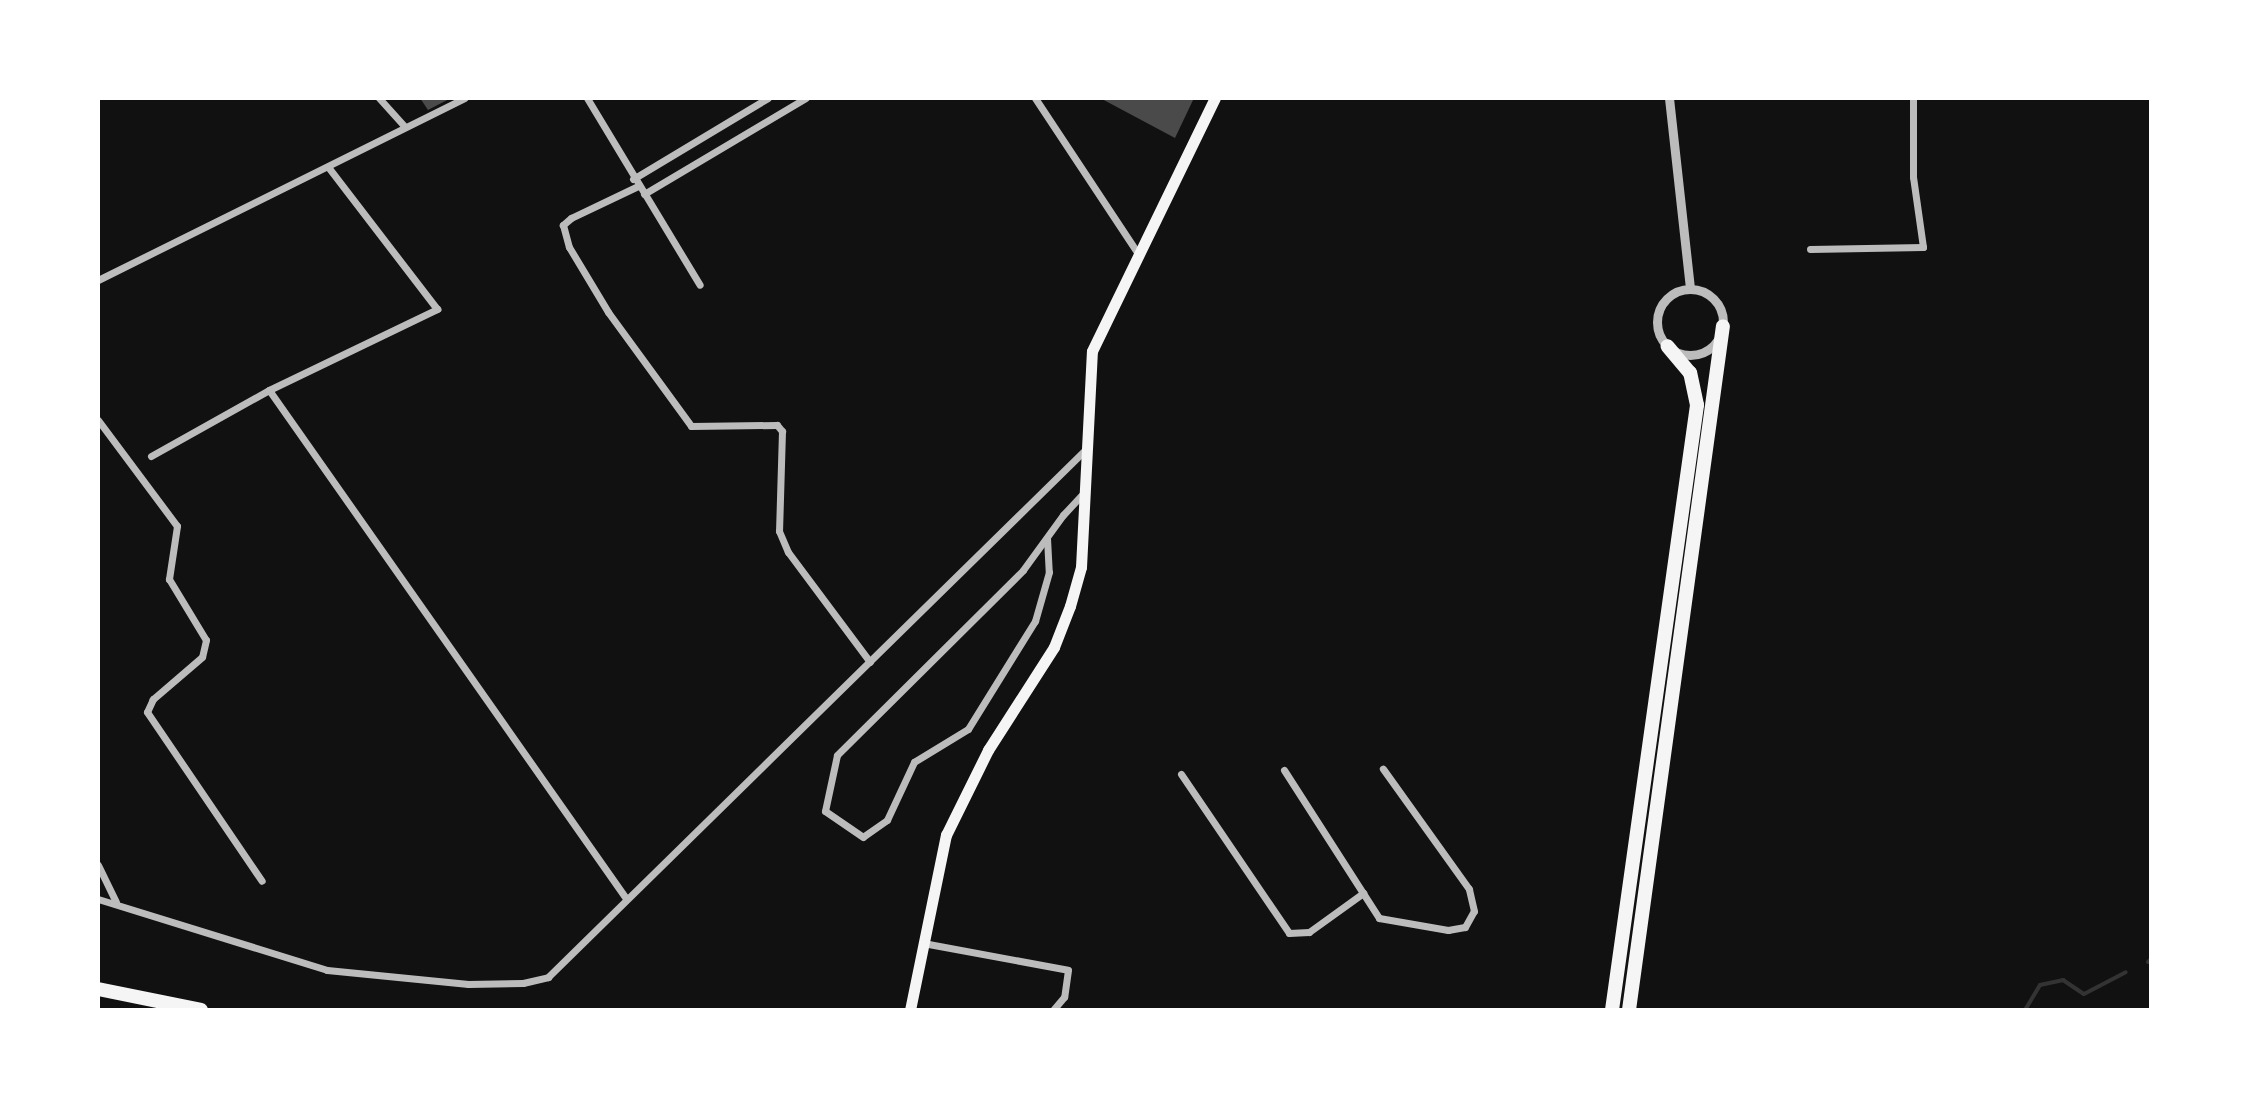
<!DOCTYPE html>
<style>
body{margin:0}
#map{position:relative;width:2249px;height:1108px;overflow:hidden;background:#111;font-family:Roboto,sans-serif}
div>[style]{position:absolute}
.stream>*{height:4px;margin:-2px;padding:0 2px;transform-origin:2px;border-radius:2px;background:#333}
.building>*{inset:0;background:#4a4a4a}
.minor>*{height:7px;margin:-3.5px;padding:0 3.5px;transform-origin:3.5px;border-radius:3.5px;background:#bcbcbc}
.tertiary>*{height:9px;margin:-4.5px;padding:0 4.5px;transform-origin:4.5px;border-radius:4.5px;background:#bcbcbc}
.tertiary>.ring{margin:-4.5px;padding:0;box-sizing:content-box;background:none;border:9px solid #bcbcbc;border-radius:50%}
.secondary>*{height:11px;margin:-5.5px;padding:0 5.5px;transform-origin:5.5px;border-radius:5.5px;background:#f5f5f5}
.motorway>*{height:14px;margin:-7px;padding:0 7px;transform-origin:7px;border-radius:7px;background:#f5f5f5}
span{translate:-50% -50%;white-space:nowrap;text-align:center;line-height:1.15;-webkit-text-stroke:6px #fff;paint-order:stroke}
.frame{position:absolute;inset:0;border:100px solid #fff;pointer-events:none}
</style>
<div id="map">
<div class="stream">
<div style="left:2148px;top:962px;width:4px;rotate:-45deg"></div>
<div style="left:2025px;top:1010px;width:29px;rotate:-59deg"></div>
<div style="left:2040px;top:985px;width:24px;rotate:-12deg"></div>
<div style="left:2063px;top:980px;width:25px;rotate:34deg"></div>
<div style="left:2084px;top:994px;width:47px;rotate:-27.6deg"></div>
</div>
<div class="building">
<div style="clip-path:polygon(420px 98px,451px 98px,428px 110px)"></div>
<div style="clip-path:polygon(1100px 98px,1194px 98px,1175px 138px)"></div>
</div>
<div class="minor">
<div style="left:379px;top:98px;width:38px;rotate:48deg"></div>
<div style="left:587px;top:98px;width:218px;rotate:58.9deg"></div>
<div style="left:1035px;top:98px;width:185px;rotate:56.5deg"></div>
<div style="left:633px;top:179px;width:157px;rotate:-31deg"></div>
<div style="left:638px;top:186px;width:74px;rotate:154.5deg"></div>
<div style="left:571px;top:218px;width:11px;rotate:139deg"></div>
<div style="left:563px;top:225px;width:23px;rotate:75deg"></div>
<div style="left:569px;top:247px;width:76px;rotate:59deg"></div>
<div style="left:608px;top:312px;width:141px;rotate:53.9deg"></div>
<div style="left:691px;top:426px;width:86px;rotate:-0.7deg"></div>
<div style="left:777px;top:425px;width:8px;rotate:50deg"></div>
<div style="left:782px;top:431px;width:100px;rotate:91.7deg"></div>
<div style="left:779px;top:531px;width:23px;rotate:67deg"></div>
<div style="left:788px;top:552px;width:137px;rotate:53.3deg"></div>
<div style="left:644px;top:194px;width:188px;rotate:-30.7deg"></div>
<div style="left:1810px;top:249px;width:113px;rotate:-1deg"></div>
<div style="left:1923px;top:247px;width:71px;rotate:-98.1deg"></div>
<div style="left:1913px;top:177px;width:79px;rotate:-90deg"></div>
<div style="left:98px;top:280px;width:409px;rotate:-26.4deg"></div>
<div style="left:269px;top:390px;width:620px;rotate:54.92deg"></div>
<div style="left:98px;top:420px;width:132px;rotate:53.3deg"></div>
<div style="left:177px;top:526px;width:54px;rotate:98.6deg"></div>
<div style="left:169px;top:579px;width:71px;rotate:58.8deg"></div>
<div style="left:206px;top:640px;width:17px;rotate:103deg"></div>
<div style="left:202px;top:657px;width:65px;rotate:139.4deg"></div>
<div style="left:153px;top:699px;width:14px;rotate:115deg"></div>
<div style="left:147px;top:712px;width:204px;rotate:55.8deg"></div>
<div style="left:151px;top:456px;width:135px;rotate:-29.2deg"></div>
<div style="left:269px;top:390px;width:187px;rotate:-25.7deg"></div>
<div style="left:437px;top:309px;width:179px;rotate:-127.5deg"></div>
<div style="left:1047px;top:538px;width:34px;rotate:87deg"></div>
<div style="left:1049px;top:572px;width:51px;rotate:105.9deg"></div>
<div style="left:1035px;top:621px;width:127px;rotate:121.8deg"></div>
<div style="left:968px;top:729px;width:63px;rotate:148.6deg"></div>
<div style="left:914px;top:762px;width:64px;rotate:115deg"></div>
<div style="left:887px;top:820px;width:29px;rotate:145deg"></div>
<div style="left:863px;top:837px;width:46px;rotate:-145.6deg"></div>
<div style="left:825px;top:811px;width:57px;rotate:-77.9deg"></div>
<div style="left:837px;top:755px;width:262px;rotate:-44.8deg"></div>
<div style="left:1023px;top:570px;width:68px;rotate:-54deg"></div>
<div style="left:1063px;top:515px;width:33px;rotate:-47deg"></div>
<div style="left:1284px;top:770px;width:176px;rotate:57.3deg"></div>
<div style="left:1379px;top:918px;width:70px;rotate:9.9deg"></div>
<div style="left:1448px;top:930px;width:17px;rotate:-10deg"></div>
<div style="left:1465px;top:927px;width:18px;rotate:-61deg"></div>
<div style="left:1474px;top:911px;width:23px;rotate:-103deg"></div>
<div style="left:1469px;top:889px;width:148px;rotate:-125.6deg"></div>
<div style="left:1181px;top:774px;width:192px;rotate:55.8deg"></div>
<div style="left:1289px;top:933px;width:20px;rotate:-3deg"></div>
<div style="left:1309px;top:932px;width:67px;rotate:-35.8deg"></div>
<div style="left:98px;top:865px;width:41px;rotate:64.1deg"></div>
<div style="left:98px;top:899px;width:240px;rotate:17.2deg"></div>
<div style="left:327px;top:970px;width:142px;rotate:5.7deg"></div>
<div style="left:468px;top:984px;width:55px;rotate:-1deg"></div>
<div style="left:523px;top:983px;width:26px;rotate:-13deg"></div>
<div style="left:548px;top:977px;width:752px;rotate:-44.46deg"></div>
<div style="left:923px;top:943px;width:147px;rotate:10.5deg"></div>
<div style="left:1068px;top:970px;width:27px;rotate:98deg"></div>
<div style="left:1064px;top:997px;width:17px;rotate:130deg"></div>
</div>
<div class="tertiary">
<div style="left:1669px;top:98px;width:192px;rotate:83.7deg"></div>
<div class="ring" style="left:1657px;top:289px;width:57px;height:57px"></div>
</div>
<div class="secondary">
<div style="left:910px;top:1010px;width:179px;rotate:-78.4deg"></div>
<div style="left:946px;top:835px;width:95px;rotate:-63.7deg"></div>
<div style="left:988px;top:750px;width:122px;rotate:-57.3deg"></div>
<div style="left:1054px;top:647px;width:44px;rotate:-68.7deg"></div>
<div style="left:1070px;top:606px;width:41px;rotate:-74.2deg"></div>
<div style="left:1081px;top:567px;width:216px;rotate:-87.1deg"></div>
<div style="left:1092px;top:351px;width:281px;rotate:-64.1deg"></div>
</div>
<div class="motorway">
<div style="left:98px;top:989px;width:105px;rotate:11.5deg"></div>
<div style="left:1612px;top:1010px;width:611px;rotate:-82deg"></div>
<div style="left:1697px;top:405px;width:33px;rotate:-102deg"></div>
<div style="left:1690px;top:373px;width:35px;rotate:-130deg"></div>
<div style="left:1629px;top:1010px;width:690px;rotate:-82.18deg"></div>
</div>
<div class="frame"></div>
</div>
